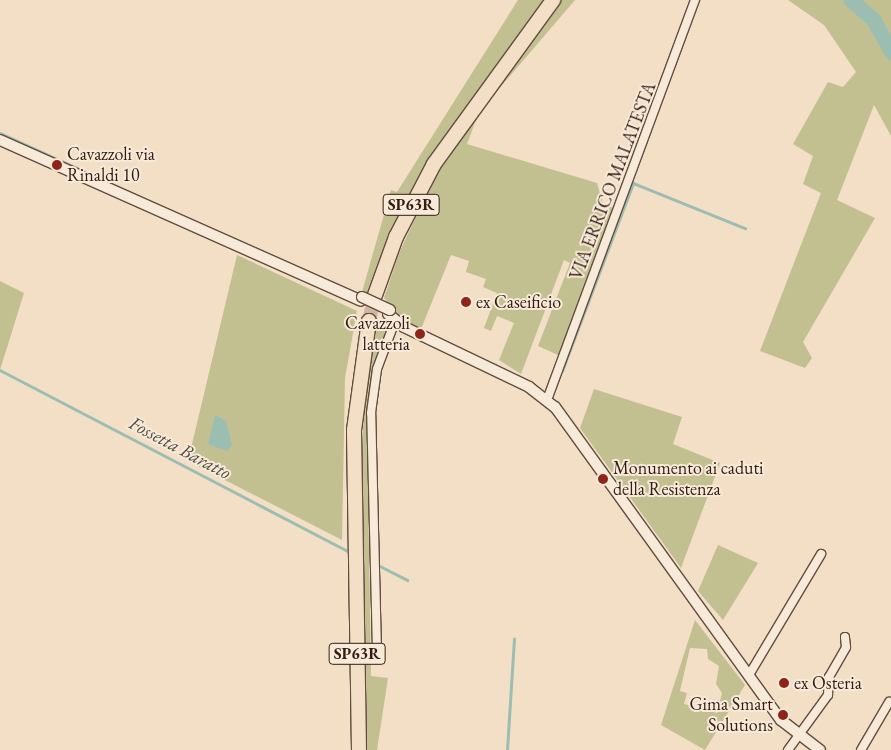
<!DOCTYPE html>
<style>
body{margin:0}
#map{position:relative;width:891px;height:750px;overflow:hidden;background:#f2dfc5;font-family:"EB Garamond",serif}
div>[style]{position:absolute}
.green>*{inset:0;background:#c2c090}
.water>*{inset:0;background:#9cbdb1}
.stream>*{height:2.5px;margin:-1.25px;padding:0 1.25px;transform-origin:1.25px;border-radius:1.25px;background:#9cbdb1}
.river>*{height:15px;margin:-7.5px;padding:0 7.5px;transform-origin:7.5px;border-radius:7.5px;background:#9cbdb1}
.trunk-tunnel>*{height:14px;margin-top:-7px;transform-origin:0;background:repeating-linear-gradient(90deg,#ccb8a1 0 14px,transparent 0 21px)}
.roads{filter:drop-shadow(1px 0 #644d40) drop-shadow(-1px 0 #644d40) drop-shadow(0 1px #644d40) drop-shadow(0 -1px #644d40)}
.minor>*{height:8px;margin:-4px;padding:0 4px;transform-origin:4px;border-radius:4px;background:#f7ead9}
.tertiary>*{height:10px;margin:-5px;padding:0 5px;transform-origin:5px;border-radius:5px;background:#f7ead9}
.trunk>*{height:14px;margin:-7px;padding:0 7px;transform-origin:7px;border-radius:7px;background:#f2dfc5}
.bridges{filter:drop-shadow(1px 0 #644d40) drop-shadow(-1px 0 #644d40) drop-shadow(0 1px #644d40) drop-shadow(0 -1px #644d40)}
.tertiary-bridge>*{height:10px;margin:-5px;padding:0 5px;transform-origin:5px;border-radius:5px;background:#f7ead9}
.dots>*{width:14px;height:14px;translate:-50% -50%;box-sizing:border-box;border:2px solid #f7ead9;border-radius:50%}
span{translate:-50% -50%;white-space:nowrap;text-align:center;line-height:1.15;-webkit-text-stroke:4px #f7ead9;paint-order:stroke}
.shield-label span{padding:1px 4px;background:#f7ead9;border:1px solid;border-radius:4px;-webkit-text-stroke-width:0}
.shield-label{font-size:16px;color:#341c13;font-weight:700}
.poi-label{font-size:18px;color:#341c13}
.left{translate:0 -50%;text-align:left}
.right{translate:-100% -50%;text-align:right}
.street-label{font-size:18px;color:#341c13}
.water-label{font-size:19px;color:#534c42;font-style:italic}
</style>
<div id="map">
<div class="green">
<div style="clip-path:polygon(518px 0,545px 0,423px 167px,368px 293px,362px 292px,391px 190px,397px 192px)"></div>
<div style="clip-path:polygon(562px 0,575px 0,479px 112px,467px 144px,597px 183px,603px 204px,618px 210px,560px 356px,538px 346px,570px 263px,564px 260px,521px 374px,499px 360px,514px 323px,497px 316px,491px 331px,484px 328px,497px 293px,483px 287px,486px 279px,466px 272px,469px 261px,451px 255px,421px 329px,402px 320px,384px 298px,399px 253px,432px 182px,468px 122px)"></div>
<div style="clip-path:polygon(788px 0,891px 0,891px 136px,874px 105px,837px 200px,875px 218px,803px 342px,812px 358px,805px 368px,760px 351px,821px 193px,803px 184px,813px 156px,793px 144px,828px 82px,843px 87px,856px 72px,824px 25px)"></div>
<div style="clip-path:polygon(237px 255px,357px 311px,345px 378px,342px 540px,188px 461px)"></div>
<div style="clip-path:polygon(0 281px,24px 293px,0 370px)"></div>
<div style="clip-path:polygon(378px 321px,388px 325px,376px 366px,367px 423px,371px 676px,388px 678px,377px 750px,366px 750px,362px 442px,366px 382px)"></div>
<div style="clip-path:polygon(594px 389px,682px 417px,673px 444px,720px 463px,681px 568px,580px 428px)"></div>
<div style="clip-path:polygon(718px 545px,758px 563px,723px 620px,698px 591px)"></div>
<div style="clip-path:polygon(evenodd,695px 620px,745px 685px,705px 750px,661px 725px,695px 620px,690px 648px,707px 649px,708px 659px,719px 666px,716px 684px,722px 693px,717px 713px,684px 704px,687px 693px,680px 691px,690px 648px)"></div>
</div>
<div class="water">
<div style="clip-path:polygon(215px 415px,226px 421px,232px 445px,227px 451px,208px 444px)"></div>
</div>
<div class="stream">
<div style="left:0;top:133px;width:171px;rotate:24.5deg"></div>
<div style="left:0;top:370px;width:391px;rotate:27.5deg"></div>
<div style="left:562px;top:371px;width:201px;rotate:-69.3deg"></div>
<div style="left:633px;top:183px;width:121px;rotate:21.9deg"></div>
<div style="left:378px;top:565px;width:33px;rotate:27deg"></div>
<div style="left:507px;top:750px;width:111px;rotate:-86.4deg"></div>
</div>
<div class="river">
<div style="left:851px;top:0;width:29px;rotate:41deg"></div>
<div style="left:873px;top:19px;width:38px;rotate:61deg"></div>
</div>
<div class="trunk-tunnel">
<div style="left:369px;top:321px;width:27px;rotate:-77deg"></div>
</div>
<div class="roads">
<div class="minor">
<div style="left:547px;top:400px;width:427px;rotate:-69.7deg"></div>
<div style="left:377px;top:651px;width:238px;rotate:-91.4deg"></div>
<div style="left:371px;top:413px;width:44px;rotate:-82.2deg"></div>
<div style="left:377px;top:369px;width:51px;rotate:-69.4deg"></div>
<div style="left:749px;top:675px;width:141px;rotate:-59.2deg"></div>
<div style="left:788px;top:750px;width:68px;rotate:-54deg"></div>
<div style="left:828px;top:695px;width:18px;rotate:-87deg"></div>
<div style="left:829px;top:677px;width:34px;rotate:-60deg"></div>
<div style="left:846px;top:647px;width:10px;rotate:-96deg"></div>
<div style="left:861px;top:750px;width:56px;rotate:-59.7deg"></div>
</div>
<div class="tertiary">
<div style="left:0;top:140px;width:395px;rotate:24deg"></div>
<div style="left:388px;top:314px;width:21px;rotate:39deg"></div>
<div style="left:404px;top:327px;width:139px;rotate:25.6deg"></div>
<div style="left:529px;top:387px;width:33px;rotate:38deg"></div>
<div style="left:555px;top:407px;width:386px;rotate:54.2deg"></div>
<div style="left:781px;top:720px;width:49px;rotate:37.6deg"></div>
</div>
<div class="trunk">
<div style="left:375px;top:295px;width:62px;rotate:-70.1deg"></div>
<div style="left:396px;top:237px;width:82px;rotate:-62.5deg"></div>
<div style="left:434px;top:164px;width:203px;rotate:-54deg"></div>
<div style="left:359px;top:750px;width:320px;rotate:-90.9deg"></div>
<div style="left:354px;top:430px;width:110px;rotate:-82.2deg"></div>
</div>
</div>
<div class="bridges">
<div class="tertiary-bridge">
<div style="left:362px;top:297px;width:31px;rotate:25deg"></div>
</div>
</div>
<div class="dots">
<div style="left:57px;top:165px;background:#8f2418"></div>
<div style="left:466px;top:302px;background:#8f2418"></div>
<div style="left:420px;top:334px;background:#8f2418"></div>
<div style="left:603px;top:479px;background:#8f2418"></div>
<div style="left:784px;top:683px;background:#8f2418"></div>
<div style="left:783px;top:715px;background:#8f2418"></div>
</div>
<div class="shield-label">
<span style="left:411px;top:205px">SP63R</span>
<span style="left:357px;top:654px">SP63R</span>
</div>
<div class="poi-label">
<span class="left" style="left:67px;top:165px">Cavazzoli via<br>Rinaldi 10</span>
<span class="left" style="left:476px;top:302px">ex Caseificio</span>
<span class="right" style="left:410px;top:334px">Cavazzoli<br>latteria</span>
<span class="left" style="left:613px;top:479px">Monumento ai caduti<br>della Resistenza</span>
<span class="left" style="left:794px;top:683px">ex Osteria</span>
<span class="right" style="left:773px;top:715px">Gima Smart<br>Solutions</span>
</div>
<div class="street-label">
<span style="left:613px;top:181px;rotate:-69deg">VIA ERRICO MALATESTA</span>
</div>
<div class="water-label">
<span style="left:180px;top:448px;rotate:28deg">Fossetta Baratto</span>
</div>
</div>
